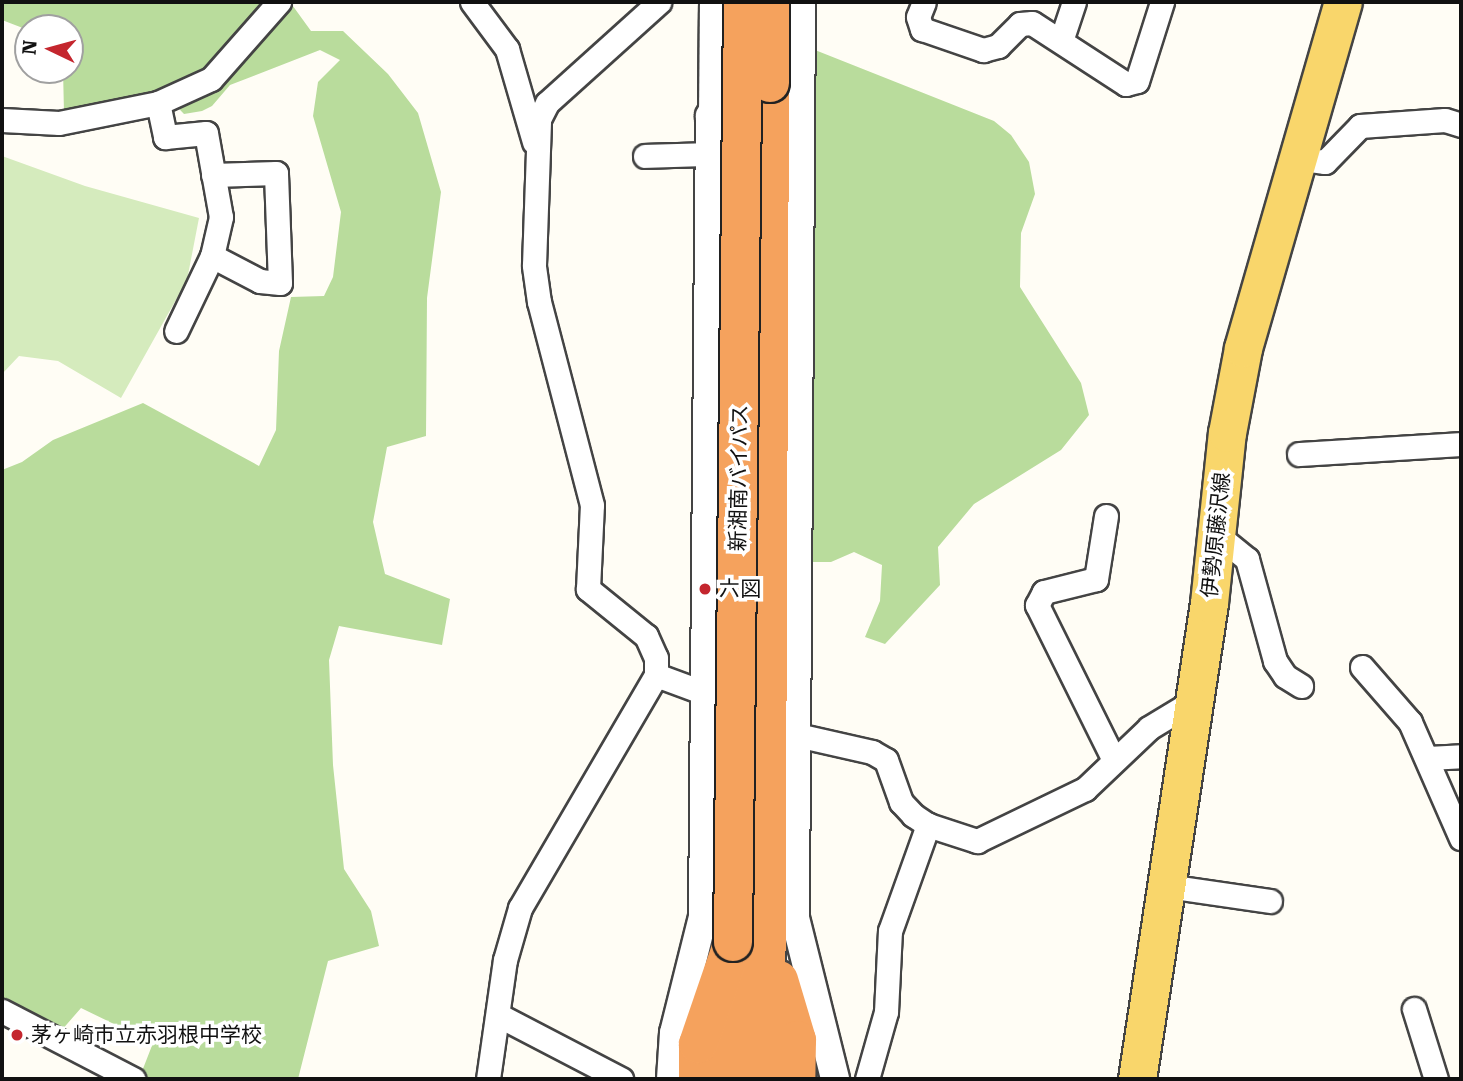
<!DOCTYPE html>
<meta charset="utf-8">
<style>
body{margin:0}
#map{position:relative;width:1463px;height:1081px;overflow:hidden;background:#fffdf5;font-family:"Roboto Serif","Noto Sans JP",serif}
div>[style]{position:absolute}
.green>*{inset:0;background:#d5ebbd}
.forest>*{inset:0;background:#b9dc9c}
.roads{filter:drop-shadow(2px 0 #444) drop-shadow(-2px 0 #444) drop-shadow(0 2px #444) drop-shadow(0 -2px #444)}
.minor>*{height:23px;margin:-11.5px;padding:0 11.5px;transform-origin:11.5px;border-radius:11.5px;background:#fff}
.tertiary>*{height:28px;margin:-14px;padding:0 14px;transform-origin:14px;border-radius:14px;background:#fff}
.primary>*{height:37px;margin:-18.5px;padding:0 18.5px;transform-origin:18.5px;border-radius:18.5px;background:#f9d66b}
.motorway>*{height:38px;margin:-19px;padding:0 19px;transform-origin:19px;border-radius:19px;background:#f5a25d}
.bridges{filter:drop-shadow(2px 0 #222) drop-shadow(-2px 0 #222) drop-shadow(0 2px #222) drop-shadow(0 -2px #222)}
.motorway-bridge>*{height:38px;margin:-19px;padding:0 19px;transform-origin:19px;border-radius:19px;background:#f5a25d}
.dots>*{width:19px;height:19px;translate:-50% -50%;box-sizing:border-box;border:4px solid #fff;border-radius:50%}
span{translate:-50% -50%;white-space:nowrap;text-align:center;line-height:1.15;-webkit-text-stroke:7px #fff;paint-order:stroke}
.street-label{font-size:21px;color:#111}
.poi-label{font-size:21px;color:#111}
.left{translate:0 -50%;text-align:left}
.frame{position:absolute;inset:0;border:4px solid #111;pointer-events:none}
.north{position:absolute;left:14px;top:14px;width:70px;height:70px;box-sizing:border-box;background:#fff;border:2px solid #a0a0a0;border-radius:50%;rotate:275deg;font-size:19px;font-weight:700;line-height:28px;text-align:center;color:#111}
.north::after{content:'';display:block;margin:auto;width:24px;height:32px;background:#c4262e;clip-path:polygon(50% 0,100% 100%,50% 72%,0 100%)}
</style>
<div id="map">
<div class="green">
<div style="clip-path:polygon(2px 156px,85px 186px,199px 218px,187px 280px,121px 398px,58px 361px,19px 356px,2px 374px)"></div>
</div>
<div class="forest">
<div style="clip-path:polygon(2px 2px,290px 2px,311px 31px,343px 31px,388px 74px,418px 113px,441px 192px,427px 298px,426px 436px,387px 447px,373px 522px,385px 574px,450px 599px,442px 645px,339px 626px,329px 660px,333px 765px,344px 869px,371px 911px,379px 946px,328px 961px,298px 1079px,139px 1079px,153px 1043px,81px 1008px,47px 1047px,2px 1025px,2px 470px,22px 462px,53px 440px,143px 403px,259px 466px,276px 430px,279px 351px,291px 297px,324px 296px,333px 277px,341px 212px,313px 116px,318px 82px,340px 60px,320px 50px,230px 85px,212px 106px,202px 111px,184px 114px,161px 90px,64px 113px,63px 70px,70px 70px,70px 28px,28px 30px,2px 20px)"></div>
<div style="clip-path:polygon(815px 50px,994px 121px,1011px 135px,1029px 162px,1035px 194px,1021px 233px,1020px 287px,1081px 383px,1089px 415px,1061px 450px,974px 504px,938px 547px,940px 585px,885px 644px,865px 637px,880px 601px,882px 565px,854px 552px,831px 562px,807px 562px)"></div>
</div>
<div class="roads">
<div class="minor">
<div style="left:472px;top:2px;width:59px;rotate:53.3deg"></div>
<div style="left:507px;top:49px;width:97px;rotate:73.8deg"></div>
<div style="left:924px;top:2px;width:16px;rotate:112deg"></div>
<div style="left:918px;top:17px;width:13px;rotate:72deg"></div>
<div style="left:922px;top:29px;width:65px;rotate:19deg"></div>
<div style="left:983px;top:50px;width:16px;rotate:-15deg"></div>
<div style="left:998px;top:46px;width:31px;rotate:-45deg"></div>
<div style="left:1020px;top:24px;width:12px;rotate:-5deg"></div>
<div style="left:1032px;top:23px;width:112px;rotate:33deg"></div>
<div style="left:1126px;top:84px;width:11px;rotate:-15deg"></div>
<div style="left:1137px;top:81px;width:83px;rotate:-72.4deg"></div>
<div style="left:1061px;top:41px;width:41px;rotate:-71.6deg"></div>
<div style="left:158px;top:103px;width:35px;rotate:78deg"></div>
<div style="left:165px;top:137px;width:41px;rotate:-5.6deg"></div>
<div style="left:206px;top:133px;width:85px;rotate:79.9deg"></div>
<div style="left:221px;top:217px;width:40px;rotate:103deg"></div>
<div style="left:212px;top:256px;width:83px;rotate:115.6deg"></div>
<div style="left:710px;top:116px;width:114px;rotate:-89.5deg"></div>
<div style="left:2px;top:120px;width:57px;rotate:3deg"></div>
<div style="left:59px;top:123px;width:101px;rotate:-11.4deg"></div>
<div style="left:158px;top:103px;width:58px;rotate:-24.4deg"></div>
<div style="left:211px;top:79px;width:103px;rotate:-48.6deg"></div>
<div style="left:645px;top:156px;width:64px;rotate:-1.8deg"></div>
<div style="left:1296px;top:158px;width:29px;rotate:8deg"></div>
<div style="left:1325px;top:162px;width:50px;rotate:-45.8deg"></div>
<div style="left:1360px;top:126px;width:85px;rotate:-4deg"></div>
<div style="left:1445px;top:120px;width:17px;rotate:17deg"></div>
<div style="left:212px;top:256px;width:54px;rotate:27.5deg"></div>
<div style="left:260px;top:281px;width:20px;rotate:6deg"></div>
<div style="left:280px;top:283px;width:110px;rotate:-92.1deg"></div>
<div style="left:276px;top:173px;width:63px;rotate:178.2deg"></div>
<div style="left:1299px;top:454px;width:162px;rotate:-3.5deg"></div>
<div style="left:1106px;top:516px;width:64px;rotate:99deg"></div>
<div style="left:1096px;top:579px;width:54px;rotate:166deg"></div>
<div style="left:1044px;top:592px;width:15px;rotate:118deg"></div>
<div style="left:1037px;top:605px;width:171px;rotate:63.6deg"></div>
<div style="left:1216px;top:534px;width:40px;rotate:39deg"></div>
<div style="left:1247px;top:559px;width:106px;rotate:74.6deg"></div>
<div style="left:1275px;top:661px;width:18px;rotate:56deg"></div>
<div style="left:1285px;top:676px;width:19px;rotate:32deg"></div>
<div style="left:1362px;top:667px;width:73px;rotate:48.9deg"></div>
<div style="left:1410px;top:722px;width:127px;rotate:66.3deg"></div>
<div style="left:656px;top:675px;width:52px;rotate:20.2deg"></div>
<div style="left:797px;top:735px;width:77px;rotate:12.8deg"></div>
<div style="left:872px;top:752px;width:16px;rotate:30deg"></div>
<div style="left:886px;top:760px;width:45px;rotate:70.3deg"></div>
<div style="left:901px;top:802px;width:18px;rotate:47deg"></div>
<div style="left:913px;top:815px;width:18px;rotate:34deg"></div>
<div style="left:928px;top:825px;width:52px;rotate:18.1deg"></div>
<div style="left:977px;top:841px;width:120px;rotate:-25.7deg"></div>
<div style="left:1085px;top:789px;width:88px;rotate:-43.6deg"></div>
<div style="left:1149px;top:728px;width:50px;rotate:-31.2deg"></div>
<div style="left:1428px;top:758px;width:33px;rotate:-3deg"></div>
<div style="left:1167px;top:886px;width:104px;rotate:8.3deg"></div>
<div style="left:1414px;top:1009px;width:73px;rotate:72.6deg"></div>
<div style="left:2px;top:1011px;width:148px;rotate:27.4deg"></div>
<div style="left:498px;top:1015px;width:139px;rotate:27.5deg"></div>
<div style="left:488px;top:1079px;width:120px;rotate:-81.9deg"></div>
<div style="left:505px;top:960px;width:54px;rotate:-73.9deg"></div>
<div style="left:520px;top:908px;width:270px;rotate:-59.7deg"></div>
<div style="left:656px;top:675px;width:17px;rotate:-90deg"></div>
<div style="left:656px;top:658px;width:24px;rotate:-114deg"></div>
<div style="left:646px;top:636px;width:75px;rotate:-141deg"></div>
<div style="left:588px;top:589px;width:84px;rotate:-87.3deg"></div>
<div style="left:592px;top:505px;width:210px;rotate:-104.6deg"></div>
<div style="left:539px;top:302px;width:37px;rotate:-98deg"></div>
<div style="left:534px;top:265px;width:146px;rotate:-88deg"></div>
<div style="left:539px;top:119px;width:18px;rotate:-63deg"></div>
<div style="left:547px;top:103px;width:151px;rotate:-42deg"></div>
<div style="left:867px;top:1079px;width:70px;rotate:-74.2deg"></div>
<div style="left:886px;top:1012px;width:81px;rotate:-87.2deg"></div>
<div style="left:890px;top:931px;width:113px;rotate:-70.3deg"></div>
</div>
<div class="tertiary">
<div style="left:801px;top:2px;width:916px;rotate:90.38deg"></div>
<div style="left:795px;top:918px;width:166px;rotate:76deg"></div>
<div style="left:671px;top:1079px;width:46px;rotate:-86.3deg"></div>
<div style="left:674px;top:1033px;width:120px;rotate:-76deg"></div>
<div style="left:703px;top:917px;width:801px;rotate:-89.5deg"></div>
<div style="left:710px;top:116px;width:59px;rotate:-56deg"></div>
</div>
<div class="primary">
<div style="left:1137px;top:1079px;width:481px;rotate:-81.4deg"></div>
<div style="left:1209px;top:603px;width:171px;rotate:-84deg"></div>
<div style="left:1227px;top:433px;width:86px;rotate:-79.3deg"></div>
<div style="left:1243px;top:348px;width:360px;rotate:-73.9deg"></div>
</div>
<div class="motorway">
<div style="left:733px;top:969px;width:110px;rotate:90deg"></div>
<div style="left:779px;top:980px;width:63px;rotate:73.3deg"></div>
<div style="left:797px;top:1040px;width:39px;rotate:91deg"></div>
<div style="left:698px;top:1079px;width:35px;rotate:-90deg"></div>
<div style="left:698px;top:1044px;width:108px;rotate:-71.1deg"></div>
<div style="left:766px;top:1079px;width:996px;rotate:-89.77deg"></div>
</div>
</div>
<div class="bridges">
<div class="motorway-bridge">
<div style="left:770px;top:83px;width:81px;rotate:-90deg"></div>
<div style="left:733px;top:942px;width:940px;rotate:-89.39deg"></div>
</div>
</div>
<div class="dots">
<div style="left:705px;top:589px;background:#c4262e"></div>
<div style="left:17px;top:1035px;background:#c4262e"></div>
</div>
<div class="street-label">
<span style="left:739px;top:478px;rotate:-89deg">新湘南バイパス</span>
<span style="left:1216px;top:535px;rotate:-84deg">伊勢原藤沢線</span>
</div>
<div class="poi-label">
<span class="left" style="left:719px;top:589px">六図</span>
<span class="left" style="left:31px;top:1035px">茅ヶ崎市立赤羽根中学校</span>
</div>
<div class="frame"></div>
<div class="north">N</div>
</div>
